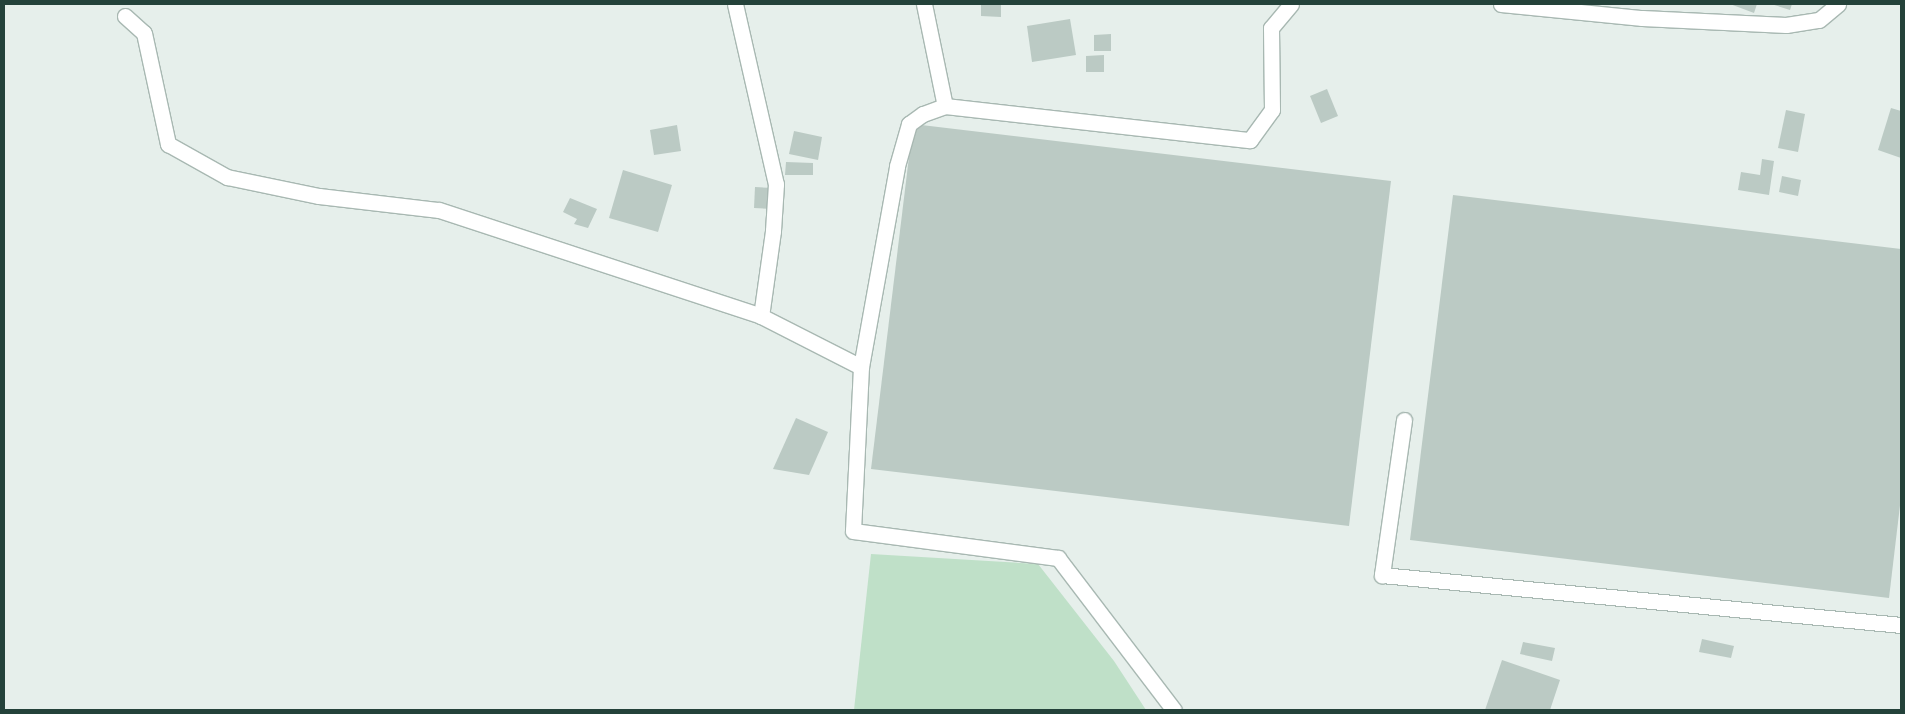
<!DOCTYPE html>
<style>
body{margin:0}
#map{position:relative;width:1905px;height:714px;overflow:hidden;background:#e6efeb;font-family:"Open Sans",sans-serif}
div>[style]{position:absolute}
.green>*{inset:0;background:#bfe0c8}
.building>*{inset:0;background:#bbcac4}
.roads{filter:drop-shadow(1px 0 #a8b8b2) drop-shadow(-1px 0 #a8b8b2) drop-shadow(0 1px #a8b8b2) drop-shadow(0 -1px #a8b8b2)}
.minor>*{height:15px;margin:-7.5px;padding:0 7.5px;transform-origin:7.5px;border-radius:7.5px;background:#fff}
span{translate:-50% -50%;white-space:nowrap;text-align:center;line-height:1.15;-webkit-text-stroke:4px #f7fbf9;paint-order:stroke}
.frame{position:absolute;inset:0;border:5px solid #24423a;pointer-events:none}
</style>
<div id="map">
<div class="green">
<div style="clip-path:polygon(871px 554px,1038px 564px,1114px 661px,1146px 710px,854px 710px)"></div>
</div>
<div class="building">
<div style="clip-path:polygon(981px 4px,1001px 4px,1001px 17px,981px 16px)"></div>
<div style="clip-path:polygon(1730px 4px,1757px 4px,1754px 13px)"></div>
<div style="clip-path:polygon(1771px 4px,1792px 4px,1790px 10px)"></div>
<div style="clip-path:polygon(1070px 19px,1076px 55px,1032px 62px,1027px 26px)"></div>
<div style="clip-path:polygon(1111px 34px,1111px 51px,1094px 51px,1094px 35px)"></div>
<div style="clip-path:polygon(1104px 55px,1104px 72px,1086px 72px,1086px 56px)"></div>
<div style="clip-path:polygon(1327px 89px,1338px 116px,1321px 123px,1310px 96px)"></div>
<div style="clip-path:polygon(1891px 108px,1901px 111px,1901px 158px,1878px 150px)"></div>
<div style="clip-path:polygon(1786px 110px,1805px 114px,1798px 152px,1778px 148px)"></div>
<div style="clip-path:polygon(913px 124px,1391px 181px,1349px 526px,871px 469px)"></div>
<div style="clip-path:polygon(677px 125px,681px 151px,654px 155px,650px 130px)"></div>
<div style="clip-path:polygon(794px 131px,822px 137px,818px 160px,789px 154px)"></div>
<div style="clip-path:polygon(1762px 159px,1774px 161px,1769px 195px,1738px 190px,1741px 172px,1760px 175px)"></div>
<div style="clip-path:polygon(786px 162px,813px 163px,813px 175px,785px 175px)"></div>
<div style="clip-path:polygon(623px 170px,672px 185px,658px 232px,609px 218px)"></div>
<div style="clip-path:polygon(1782px 176px,1801px 180px,1798px 196px,1779px 192px)"></div>
<div style="clip-path:polygon(755px 187px,773px 188px,773px 209px,754px 208px)"></div>
<div style="clip-path:polygon(1453px 195px,1901px 249px,1901px 497px,1889px 598px,1410px 540px)"></div>
<div style="clip-path:polygon(570px 198px,597px 209px,588px 228px,574px 224px,577px 219px,563px 212px)"></div>
<div style="clip-path:polygon(796px 418px,828px 432px,809px 475px,773px 469px)"></div>
<div style="clip-path:polygon(1702px 639px,1734px 646px,1731px 658px,1699px 652px)"></div>
<div style="clip-path:polygon(1523px 642px,1555px 648px,1552px 661px,1520px 654px)"></div>
<div style="clip-path:polygon(1502px 660px,1560px 680px,1550px 710px,1485px 710px)"></div>
</div>
<div class="roads">
<div class="minor">
<div style="left:735px;top:4px;width:185px;rotate:77.2deg"></div>
<div style="left:776px;top:184px;width:47px;rotate:93.7deg"></div>
<div style="left:773px;top:231px;width:86px;rotate:98deg"></div>
<div style="left:924px;top:4px;width:104px;rotate:78.4deg"></div>
<div style="left:1501px;top:4px;width:142px;rotate:5.7deg"></div>
<div style="left:1642px;top:18px;width:144px;rotate:2.8deg"></div>
<div style="left:1786px;top:25px;width:33px;rotate:-9deg"></div>
<div style="left:1819px;top:20px;width:25px;rotate:-40deg"></div>
<div style="left:125px;top:16px;width:25px;rotate:42deg"></div>
<div style="left:144px;top:33px;width:114px;rotate:77.8deg"></div>
<div style="left:168px;top:144px;width:68px;rotate:29.2deg"></div>
<div style="left:227px;top:177px;width:94px;rotate:11.7deg"></div>
<div style="left:319px;top:196px;width:121px;rotate:6.7deg"></div>
<div style="left:439px;top:210px;width:339px;rotate:18.2deg"></div>
<div style="left:761px;top:316px;width:112px;rotate:27deg"></div>
<div style="left:861px;top:367px;width:164px;rotate:92.8deg"></div>
<div style="left:853px;top:531px;width:207px;rotate:7.5deg"></div>
<div style="left:1058px;top:558px;width:191px;rotate:52.7deg"></div>
<div style="left:861px;top:367px;width:204px;rotate:-79.8deg"></div>
<div style="left:897px;top:166px;width:44px;rotate:-74.1deg"></div>
<div style="left:909px;top:124px;width:17px;rotate:-36deg"></div>
<div style="left:923px;top:114px;width:23px;rotate:-20deg"></div>
<div style="left:945px;top:106px;width:307px;rotate:6.4deg"></div>
<div style="left:1250px;top:140px;width:37px;rotate:-54deg"></div>
<div style="left:1272px;top:110px;width:82px;rotate:-90.7deg"></div>
<div style="left:1271px;top:28px;width:31px;rotate:-50deg"></div>
<div style="left:1404px;top:420px;width:157px;rotate:98.1deg"></div>
<div style="left:1382px;top:575px;width:521px;rotate:5.5deg"></div>
</div>
</div>
<div class="frame"></div>
</div>
